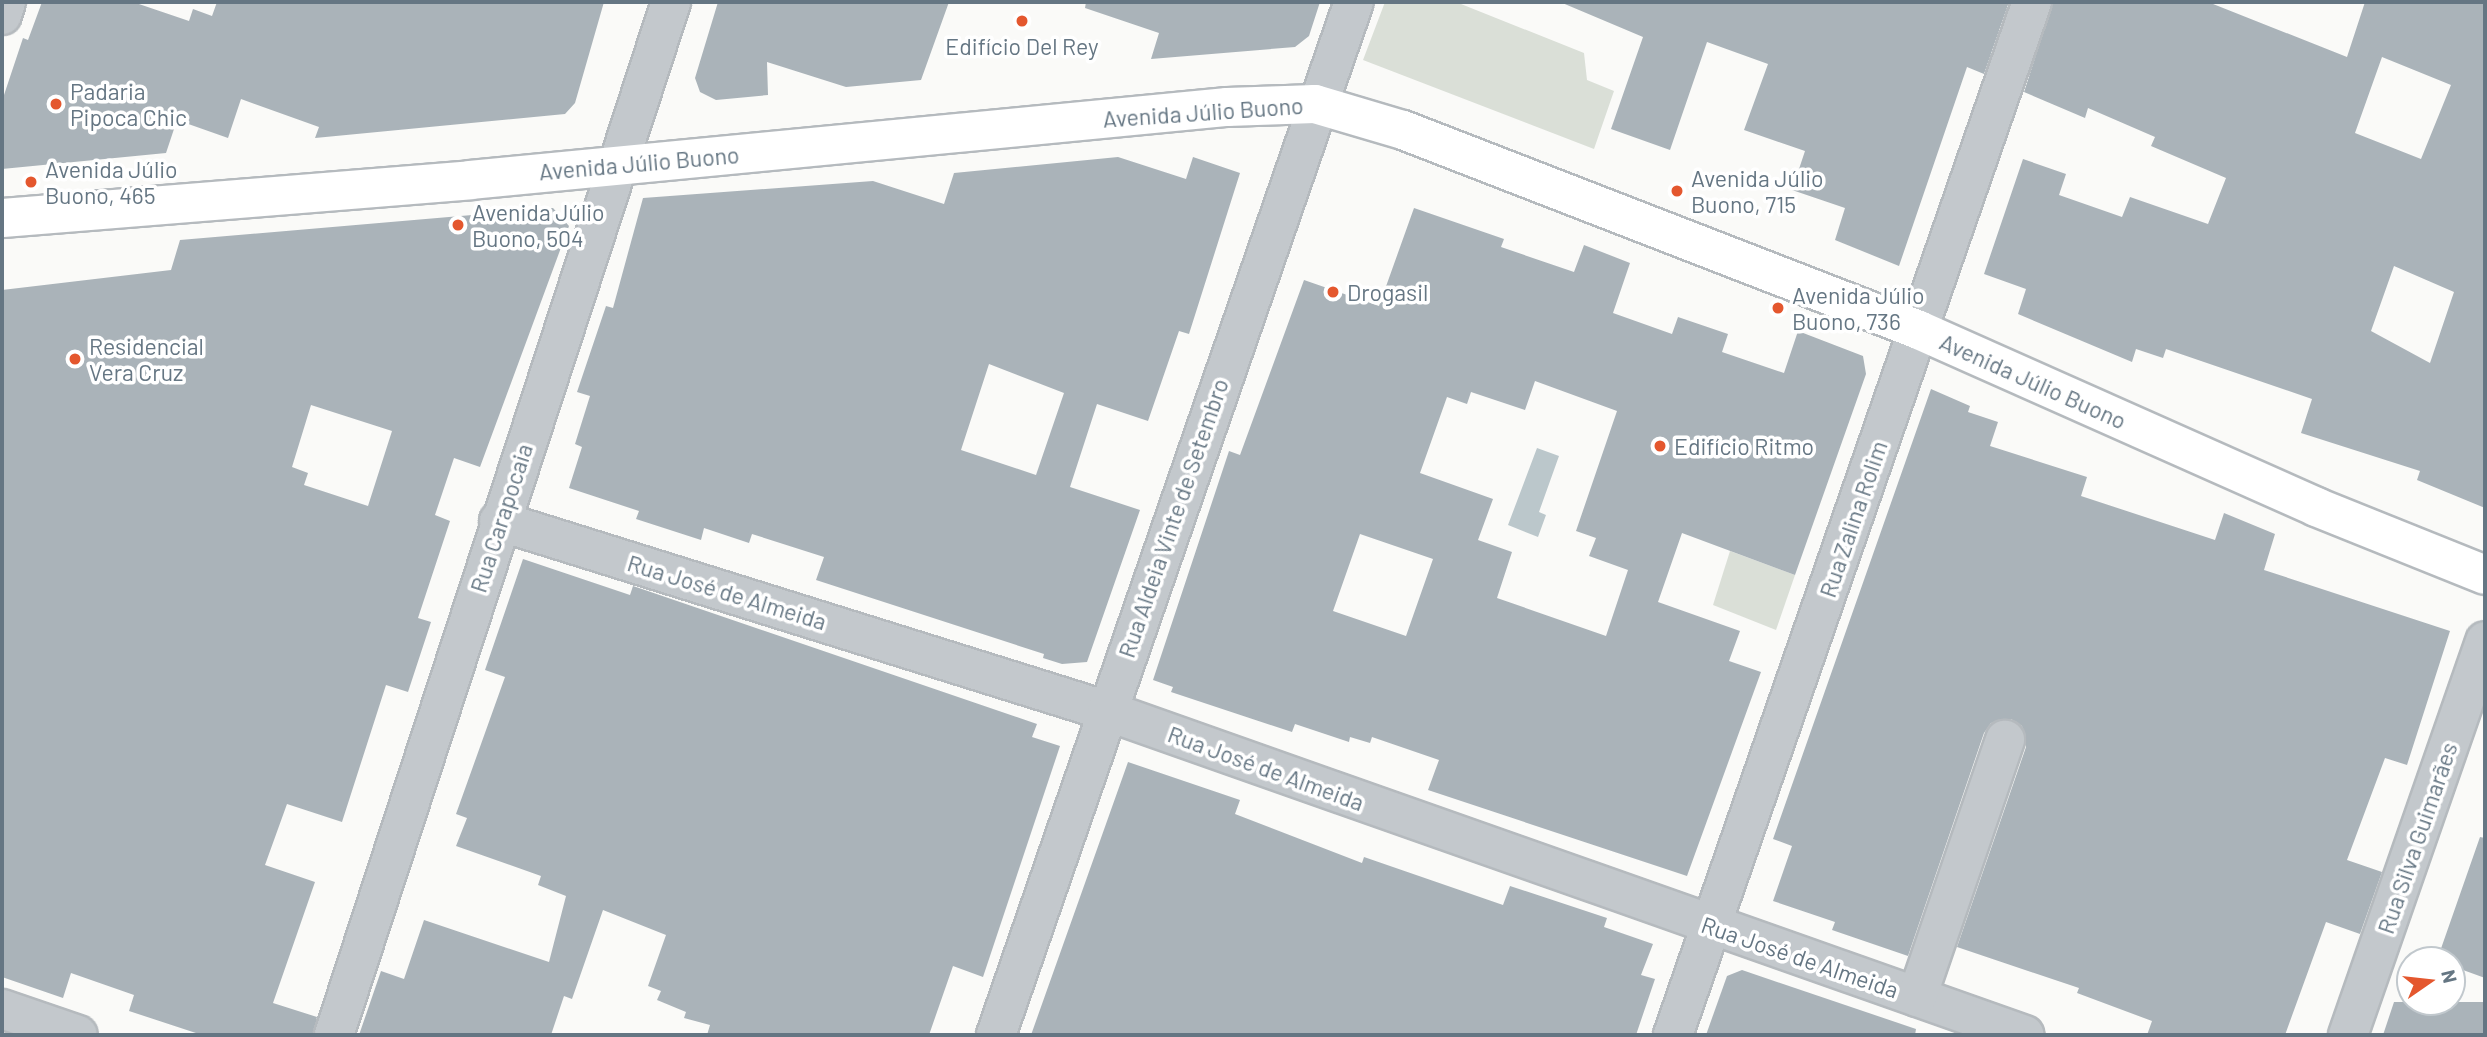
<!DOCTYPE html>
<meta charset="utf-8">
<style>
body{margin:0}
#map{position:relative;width:2487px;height:1037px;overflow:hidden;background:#fafaf8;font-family:Barlow,sans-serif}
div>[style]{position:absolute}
.green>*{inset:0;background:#dadfd7}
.water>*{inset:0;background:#bbc7cb}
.building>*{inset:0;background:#aab3b9}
.roads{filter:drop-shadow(2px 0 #b5babe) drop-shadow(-2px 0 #b5babe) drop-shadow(0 2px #b5babe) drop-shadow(0 -2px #b5babe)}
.minor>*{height:38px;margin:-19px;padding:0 19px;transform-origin:19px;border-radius:19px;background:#c3c8cc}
.major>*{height:38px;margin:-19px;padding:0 19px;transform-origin:19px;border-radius:19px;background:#fff}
.dots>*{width:19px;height:19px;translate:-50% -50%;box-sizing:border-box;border:4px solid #fff;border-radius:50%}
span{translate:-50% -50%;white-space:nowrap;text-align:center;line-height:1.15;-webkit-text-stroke:7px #fff;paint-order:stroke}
.poi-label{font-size:23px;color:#657683}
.left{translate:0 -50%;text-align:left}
.street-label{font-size:23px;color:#657683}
.frame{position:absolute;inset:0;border:4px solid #657683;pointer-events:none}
.north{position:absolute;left:2396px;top:946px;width:70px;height:70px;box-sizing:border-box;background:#fff;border:2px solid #c1c8cd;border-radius:50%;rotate:76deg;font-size:19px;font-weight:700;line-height:28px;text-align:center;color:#657683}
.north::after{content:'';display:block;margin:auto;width:24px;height:32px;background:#e4572e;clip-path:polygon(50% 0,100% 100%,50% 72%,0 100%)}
</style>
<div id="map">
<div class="green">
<div style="clip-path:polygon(1385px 2px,1456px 2px,1584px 53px,1587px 80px,1614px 91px,1594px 149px,1363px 60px)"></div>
<div style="clip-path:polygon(1730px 551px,1795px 575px,1776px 630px,1713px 605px)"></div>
</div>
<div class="water">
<div style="clip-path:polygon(1537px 448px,1559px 456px,1539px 512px,1546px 515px,1538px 537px,1508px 525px)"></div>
</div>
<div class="building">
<div style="clip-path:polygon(42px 2px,133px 2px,189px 21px,193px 9px,212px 16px,217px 2px,604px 2px,575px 103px,565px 114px,315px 138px,319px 127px,241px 99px,228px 138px,177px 120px,166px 153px,2px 169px,2px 101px,23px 38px,28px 40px)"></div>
<div style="clip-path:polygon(718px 2px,949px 2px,921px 80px,846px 87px,767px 62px,768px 95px,716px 100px,700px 92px,695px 78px)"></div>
<div style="clip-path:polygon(1086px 2px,1320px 2px,1309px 36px,1295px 47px,1151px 59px,1159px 33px,1085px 8px)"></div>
<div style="clip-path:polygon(1560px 2px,2009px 2px,1984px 74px,1967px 67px,1899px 266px,1835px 240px,1845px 208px,1792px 190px,1805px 151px,1744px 130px,1768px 64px,1707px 42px,1670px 150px,1611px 129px,1643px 37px)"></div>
<div style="clip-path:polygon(evenodd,2053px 2px,2208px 2px,2347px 57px,2365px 2px,2485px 2px,2485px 508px,2417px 480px,2420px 471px,2301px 433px,2312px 399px,2166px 349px,2163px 358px,2136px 349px,2132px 362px,2018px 314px,2026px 289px,1984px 274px,2023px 159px,2066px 174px,2059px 195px,2122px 217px,2130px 197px,2208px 224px,2226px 178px,2151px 146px,2155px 137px,2088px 108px,2085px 118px,2024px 92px,2053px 2px,2382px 57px,2451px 85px,2421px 159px,2355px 133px,2382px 57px,2053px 2px,2394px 266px,2454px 292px,2430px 363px,2371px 331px,2394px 266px)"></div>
<div style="clip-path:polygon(evenodd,1118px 157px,1186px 179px,1193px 157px,1240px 173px,1189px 334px,1179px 331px,1148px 421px,1097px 404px,1070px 487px,1140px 510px,1087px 662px,1062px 664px,1043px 658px,1044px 654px,816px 580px,824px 557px,752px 534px,749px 543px,704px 528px,701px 540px,636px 519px,639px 511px,569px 488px,582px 447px,575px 444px,590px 396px,577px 392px,606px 306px,613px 308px,643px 198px,873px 181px,944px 204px,954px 173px,1118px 157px,989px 364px,1064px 393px,1036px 475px,961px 450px,989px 364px)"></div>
<div style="clip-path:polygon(evenodd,553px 208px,569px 226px,480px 467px,454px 458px,435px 515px,450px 521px,418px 618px,431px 622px,408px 692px,386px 685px,342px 822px,287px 804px,265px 865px,315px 882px,273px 1003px,317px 1017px,313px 1035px,202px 1035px,129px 1011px,134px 995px,71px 973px,63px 998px,2px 977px,2px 290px,171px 270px,180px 240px,553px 208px,311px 405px,392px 431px,368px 506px,304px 485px,308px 473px,292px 467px,311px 405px)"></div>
<div style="clip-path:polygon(evenodd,1414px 208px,1504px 239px,1501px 247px,1574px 272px,1584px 245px,1630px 263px,1613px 313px,1672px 334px,1678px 317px,1728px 334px,1722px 352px,1784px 373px,1798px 331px,1863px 356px,1866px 374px,1795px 575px,1682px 533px,1658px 602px,1740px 631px,1729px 661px,1761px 672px,1687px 876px,1428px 790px,1439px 760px,1372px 737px,1370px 743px,1350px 737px,1349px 742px,1295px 724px,1292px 732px,1171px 692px,1173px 687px,1153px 680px,1229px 451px,1240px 455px,1304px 280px,1379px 306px,1414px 208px,1535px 381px,1617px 411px,1576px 531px,1596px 538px,1589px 556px,1628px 570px,1606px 636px,1497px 598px,1512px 552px,1478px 540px,1493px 499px,1420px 473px,1447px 397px,1467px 404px,1471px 392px,1525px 410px,1535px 381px,1414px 208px,1360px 534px,1433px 559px,1406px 636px,1333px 611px,1360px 534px)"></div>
<div style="clip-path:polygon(1931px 389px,1970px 406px,1968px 412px,1998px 422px,1990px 446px,2087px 477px,2081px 496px,2215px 540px,2224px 513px,2275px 534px,2264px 570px,2450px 631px,2407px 765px,2385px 758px,2347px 860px,2382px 872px,2360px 934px,2326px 922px,2285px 1035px,2147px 1035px,2152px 1021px,2077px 993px,2079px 988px,1957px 947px,2026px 747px,2022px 726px,2011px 719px,1991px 723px,1984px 733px,1908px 956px,1832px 930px,1835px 922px,1773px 901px,1792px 846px,1773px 839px)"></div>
<div style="clip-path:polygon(523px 559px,630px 595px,633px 586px,639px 588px,1037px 724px,1032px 737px,1060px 746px,983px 977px,953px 966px,929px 1035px,707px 1035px,710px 1025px,684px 1018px,686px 1012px,657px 1000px,661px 991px,648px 986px,666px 935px,603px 910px,572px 999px,564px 996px,551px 1035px,359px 1035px,381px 971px,404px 979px,424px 920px,549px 962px,566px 896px,538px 885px,541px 876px,456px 846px,467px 818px,456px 814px,505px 677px,485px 670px)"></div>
<div style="clip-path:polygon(1128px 762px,1240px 800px,1235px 814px,1362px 863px,1364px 857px,1503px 905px,1510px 886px,1607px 918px,1604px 927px,1653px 944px,1641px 975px,1655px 979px,1636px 1035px,1031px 1035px)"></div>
<div style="clip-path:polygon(2480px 837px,2485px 838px,2485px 978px,2452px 966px,2452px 960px,2437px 960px)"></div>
<div style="clip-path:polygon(1742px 970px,1916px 1029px,1915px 1035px,1706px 1035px,1727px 976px)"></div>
<div style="clip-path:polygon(2394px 1002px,2485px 1002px,2485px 1035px,2383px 1035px)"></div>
</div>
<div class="roads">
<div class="minor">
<div style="left:2px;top:15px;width:14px;rotate:-73deg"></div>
<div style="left:499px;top:521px;width:637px;rotate:17.35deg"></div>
<div style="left:1107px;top:711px;width:973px;rotate:19.44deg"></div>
<div style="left:1917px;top:997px;width:272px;rotate:-71.1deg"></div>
<div style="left:2px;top:1009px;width:80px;rotate:18.9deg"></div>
<div style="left:334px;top:1035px;width:1087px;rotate:-71.93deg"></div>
<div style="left:996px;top:1035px;width:1093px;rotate:-70.89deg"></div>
<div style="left:1673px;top:1035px;width:1094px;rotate:-70.84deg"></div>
<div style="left:2348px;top:1035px;width:417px;rotate:-70.8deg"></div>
</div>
<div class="major">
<div style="left:2px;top:218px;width:470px;rotate:-4.6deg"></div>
<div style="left:470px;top:180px;width:761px;rotate:-5.51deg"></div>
<div style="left:1227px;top:107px;width:88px;rotate:-2deg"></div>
<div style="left:1315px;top:104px;width:92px;rotate:16.5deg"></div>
<div style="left:1403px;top:130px;width:553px;rotate:21.19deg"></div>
<div style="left:1919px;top:330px;width:435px;rotate:24deg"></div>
<div style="left:2316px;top:507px;width:182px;rotate:21.9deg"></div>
</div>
</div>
<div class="dots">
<div style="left:1022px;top:21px;background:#e4572e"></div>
<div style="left:56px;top:104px;background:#e4572e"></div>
<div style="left:31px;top:182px;background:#e4572e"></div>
<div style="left:1677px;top:191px;background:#e4572e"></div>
<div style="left:458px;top:225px;background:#e4572e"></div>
<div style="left:1333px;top:292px;background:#e4572e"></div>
<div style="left:1778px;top:308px;background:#e4572e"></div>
<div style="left:75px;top:359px;background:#e4572e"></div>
<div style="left:1660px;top:446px;background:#e4572e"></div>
</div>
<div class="poi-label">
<span style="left:1022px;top:46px">Edifício Del Rey</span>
<span class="left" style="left:70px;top:104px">Padaria<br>Pipoca Chic</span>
<span class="left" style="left:45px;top:182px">Avenida Júlio<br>Buono, 465</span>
<span class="left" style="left:1691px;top:191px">Avenida Júlio<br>Buono, 715</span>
<span class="left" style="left:472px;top:225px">Avenida Júlio<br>Buono, 504</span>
<span class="left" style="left:1347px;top:292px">Drogasil</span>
<span class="left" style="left:1792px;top:308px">Avenida Júlio<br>Buono, 736</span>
<span class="left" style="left:89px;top:359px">Residencial<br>Vera Cruz</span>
<span class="left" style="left:1674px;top:446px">Edifício Ritmo</span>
</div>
<div class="street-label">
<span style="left:1203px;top:112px;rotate:-4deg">Avenida Júlio Buono</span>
<span style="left:639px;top:163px;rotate:-5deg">Avenida Júlio Buono</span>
<span style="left:2033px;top:381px;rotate:24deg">Avenida Júlio Buono</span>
<span style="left:501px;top:518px;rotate:-72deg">Rua Carapocaia</span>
<span style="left:1173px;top:518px;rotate:-71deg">Rua Aldeia Vinte de Setembro</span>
<span style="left:1853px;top:519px;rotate:-71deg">Rua Zalina Rolim</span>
<span style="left:727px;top:592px;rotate:17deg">Rua José de Almeida</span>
<span style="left:1266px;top:768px;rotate:20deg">Rua José de Almeida</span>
<span style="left:2417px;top:838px;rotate:-71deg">Rua Silva Guimarães</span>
<span style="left:1800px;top:957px;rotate:19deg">Rua José de Almeida</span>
</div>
<div class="frame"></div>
<div class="north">N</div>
</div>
